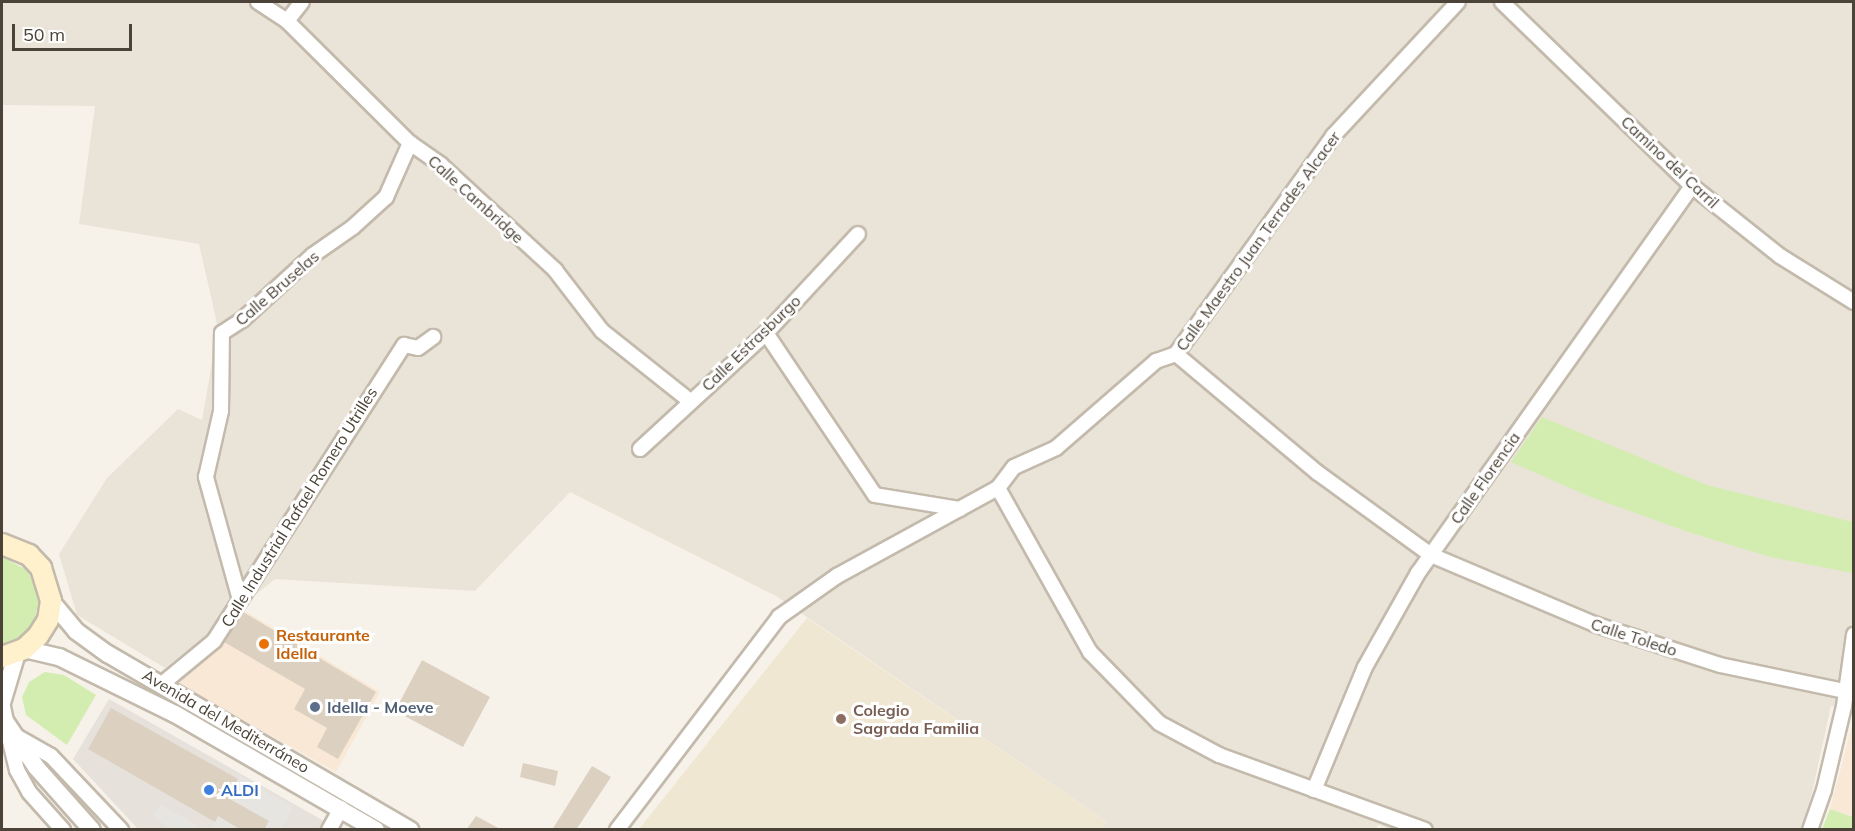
<!DOCTYPE html>
<meta charset="utf-8">
<style>
body{margin:0}
#map{position:relative;width:1855px;height:831px;overflow:hidden;background:#f6f2ea;font-family:Mulish,sans-serif}
div>[style]{position:absolute}
.residential>*{inset:0;background:#eae4d8}
.commercial>*{inset:0;background:#f9e8d5}
.industrial>*{inset:0;background:#e6e1db}
.education>*{inset:0;background:#f0e7d3}
.green>*{inset:0;background:#d3edb0}
.parking>*{inset:0;background:#e7e5e2}
.building>*{inset:0;background:#dcd1c1}
.roads{filter:drop-shadow(2px 0 #c3baac) drop-shadow(-2px 0 #c3baac) drop-shadow(0 2px #c3baac) drop-shadow(0 -2px #c3baac)}
.minor>*{height:14px;margin:-7px;padding:0 7px;transform-origin:7px;border-radius:7px;background:#fff}
.tertiary>*{height:16px;margin:-8px;padding:0 8px;transform-origin:8px;border-radius:8px;background:#fff}
.secondary>*{height:20px;margin:-10px;padding:0 10px;transform-origin:10px;border-radius:10px;background:#fff1cb}
.dots>*{width:16px;height:16px;translate:-50% -50%;box-sizing:border-box;border:3px solid #fff;border-radius:50%}
span{translate:-50% -50%;white-space:nowrap;text-align:center;line-height:1.15;-webkit-text-stroke:6px #fff;paint-order:stroke}
.street-label{font-size:16px;color:#4b4337}
.food-label{font-size:16px;color:#c56008;font-weight:700}
.left{translate:0 -50%;text-align:left}
.service-label{font-size:16px;color:#4e5e75;font-weight:700}
.education-label{font-size:16px;color:#785e54;font-weight:700}
.shop-label{font-size:16px;color:#366cbe;font-weight:700}
.frame{position:absolute;inset:0;border:3px solid #4b4337;pointer-events:none}
.scale{position:absolute;left:12px;top:24px;width:120px;height:27px;box-sizing:border-box;border:3px solid #4b4337;border-top:0;padding-left:8px;font-size:18px;line-height:21px;white-space:nowrap;color:#4b4337;-webkit-text-stroke:4px #fff;paint-order:stroke}
</style>
<div id="map">
<div class="residential">
<div style="clip-path:polygon(2px 2px,1853px 2px,1853px 709px,1831px 706px,1812px 793px,1801px 829px,1392px 830px,1378px 825px,1376px 830px,1103px 829px,1106px 821px,776px 596px,570px 492px,475px 591px,275px 579px,165px 668px,77px 615px,59px 554px,107px 478px,178px 409px,202px 420px,218px 328px,199px 244px,79px 224px,95px 106px,2px 105px)"></div>
</div>
<div class="commercial">
<div style="clip-path:polygon(243px 610px,380px 692px,336px 772px,174px 681px,222px 642px)"></div>
<div style="clip-path:polygon(1853px 723px,1854px 816px,1853px 816px,1830px 809px)"></div>
</div>
<div class="industrial">
<div style="clip-path:polygon(109px 699px,338px 829px,138px 829px,73px 759px)"></div>
</div>
<div class="education">
<div style="clip-path:polygon(807px 618px,1106px 821px,1103px 829px,639px 829px)"></div>
</div>
<div class="green">
<div style="clip-path:polygon(1542px 417px,1707px 485px,1853px 522px,1852px 573px,1770px 557px,1688px 532px,1588px 496px,1511px 462px)"></div>
<div style="clip-path:polygon(2px 557px,27px 570px,40px 597px,33px 626px,23px 638px,2px 647px)"></div>
<div style="clip-path:polygon(45px 672px,64px 675px,96px 695px,67px 745px,26px 715px,22px 697px,29px 682px)"></div>
<div style="clip-path:polygon(1830px 809px,1853px 817px,1853px 829px,1822px 829px)"></div>
</div>
<div class="parking">
<div style="clip-path:polygon(240px 776px,293px 807px,281px 829px,211px 830px)"></div>
<div style="clip-path:polygon(161px 805px,204px 829px,170px 829px,153px 816px)"></div>
</div>
<div class="building">
<div style="clip-path:polygon(243px 612px,376px 692px,338px 759px,317px 747px,327px 728px,294px 709px,305px 689px,224px 642px)"></div>
<div style="clip-path:polygon(422px 660px,490px 697px,463px 747px,395px 711px)"></div>
<div style="clip-path:polygon(111px 708px,238px 779px,228px 798px,269px 821px,264px 830px,241px 830px,218px 816px,215px 822px,88px 749px)"></div>
<div style="clip-path:polygon(523px 763px,558px 771px,555px 786px,520px 777px)"></div>
<div style="clip-path:polygon(592px 766px,611px 777px,576px 830px,552px 830px)"></div>
<div style="clip-path:polygon(476px 816px,502px 830px,466px 830px)"></div>
</div>
<div class="roads">
<div class="minor">
<div style="left:258px;top:2px;width:35px;rotate:33deg"></div>
<div style="left:287px;top:21px;width:173px;rotate:44.8deg"></div>
<div style="left:410px;top:143px;width:38px;rotate:35deg"></div>
<div style="left:441px;top:165px;width:155px;rotate:42.6deg"></div>
<div style="left:555px;top:270px;width:77px;rotate:52.4deg"></div>
<div style="left:602px;top:331px;width:112px;rotate:38.5deg"></div>
<div style="left:1502px;top:2px;width:264px;rotate:44.1deg"></div>
<div style="left:1692px;top:186px;width:112px;rotate:38.5deg"></div>
<div style="left:1780px;top:256px;width:87px;rotate:31.9deg"></div>
<div style="left:287px;top:21px;width:24px;rotate:-52deg"></div>
<div style="left:766px;top:333px;width:195px;rotate:56.1deg"></div>
<div style="left:875px;top:495px;width:86px;rotate:9.4deg"></div>
<div style="left:1176px;top:354px;width:185px;rotate:40deg"></div>
<div style="left:1318px;top:473px;width:140px;rotate:36deg"></div>
<div style="left:1431px;top:555px;width:177px;rotate:22.9deg"></div>
<div style="left:1594px;top:624px;width:133px;rotate:18deg"></div>
<div style="left:1720px;top:665px;width:137px;rotate:11.8deg"></div>
<div style="left:640px;top:449px;width:171px;rotate:-42.6deg"></div>
<div style="left:766px;top:333px;width:135px;rotate:-47.1deg"></div>
<div style="left:998px;top:488px;width:188px;rotate:60.7deg"></div>
<div style="left:1090px;top:652px;width:99px;rotate:45.8deg"></div>
<div style="left:1159px;top:723px;width:68px;rotate:28.1deg"></div>
<div style="left:1219px;top:755px;width:219px;rotate:20deg"></div>
<div style="left:240px;top:600px;width:128px;rotate:-105.5deg"></div>
<div style="left:206px;top:477px;width:68px;rotate:-77.2deg"></div>
<div style="left:221px;top:411px;width:78px;rotate:-89.3deg"></div>
<div style="left:222px;top:333px;width:24px;rotate:-33deg"></div>
<div style="left:242px;top:320px;width:96px;rotate:-42.5deg"></div>
<div style="left:313px;top:255px;width:49px;rotate:-35deg"></div>
<div style="left:353px;top:227px;width:45px;rotate:-42.3deg"></div>
<div style="left:386px;top:197px;width:59px;rotate:-66deg"></div>
<div style="left:162px;top:684px;width:67px;rotate:-39.6deg"></div>
<div style="left:214px;top:641px;width:352px;rotate:-57.3deg"></div>
<div style="left:404px;top:345px;width:14px;rotate:12deg"></div>
<div style="left:418px;top:348px;width:19px;rotate:-36deg"></div>
<div style="left:7px;top:729px;width:42px;rotate:76.3deg"></div>
<div style="left:17px;top:770px;width:25px;rotate:61deg"></div>
<div style="left:29px;top:792px;width:51px;rotate:48.2deg"></div>
<div style="left:16px;top:736px;width:40px;rotate:29.7deg"></div>
<div style="left:51px;top:756px;width:102px;rotate:46.6deg"></div>
<div style="left:1314px;top:790px;width:133px;rotate:-67.5deg"></div>
<div style="left:1365px;top:667px;width:108px;rotate:-60.6deg"></div>
<div style="left:1418px;top:573px;width:474px;rotate:-54.7deg"></div>
<div style="left:329px;top:830px;width:25px;rotate:-61deg"></div>
<div style="left:617px;top:830px;width:268px;rotate:-52.7deg"></div>
<div style="left:779px;top:617px;width:71px;rotate:-35.3deg"></div>
<div style="left:837px;top:576px;width:183px;rotate:-28.7deg"></div>
<div style="left:998px;top:488px;width:26px;rotate:-53deg"></div>
<div style="left:1014px;top:467px;width:46px;rotate:-24.3deg"></div>
<div style="left:1056px;top:448px;width:133px;rotate:-41deg"></div>
<div style="left:1156px;top:361px;width:21px;rotate:-19deg"></div>
<div style="left:1176px;top:354px;width:269px;rotate:-54.2deg"></div>
<div style="left:1333px;top:136px;width:183px;rotate:-47deg"></div>
<div style="left:1810px;top:830px;width:42px;rotate:-70.7deg"></div>
<div style="left:1824px;top:790px;width:86px;rotate:-76.6deg"></div>
<div style="left:1844px;top:706px;width:72px;rotate:-82deg"></div>
</div>
<div class="tertiary">
<div style="left:51px;top:601px;width:39px;rotate:50deg"></div>
<div style="left:76px;top:631px;width:39px;rotate:36deg"></div>
<div style="left:108px;top:654px;width:350px;rotate:30.2deg"></div>
<div style="left:24px;top:649px;width:36px;rotate:13deg"></div>
<div style="left:59px;top:657px;width:129px;rotate:26.2deg"></div>
<div style="left:175px;top:714px;width:232px;rotate:30deg"></div>
<div style="left:2px;top:703px;width:52px;rotate:-73.3deg"></div>
<div style="left:2px;top:707px;width:14px;rotate:78deg"></div>
<div style="left:5px;top:721px;width:55px;rotate:56deg"></div>
<div style="left:36px;top:767px;width:84px;rotate:48.4deg"></div>
</div>
<div class="secondary">
<div style="left:2px;top:544px;width:29px;rotate:22deg"></div>
<div style="left:29px;top:555px;width:18px;rotate:47deg"></div>
<div style="left:41px;top:568px;width:34px;rotate:73deg"></div>
<div style="left:51px;top:601px;width:19px;rotate:99deg"></div>
<div style="left:48px;top:620px;width:19px;rotate:122deg"></div>
<div style="left:38px;top:636px;width:19px;rotate:137deg"></div>
<div style="left:24px;top:649px;width:23px;rotate:160deg"></div>
</div>
</div>
<div class="dots">
<div style="left:264px;top:644px;background:#e8710a"></div>
<div style="left:315px;top:707px;background:#5c6f8a"></div>
<div style="left:841px;top:719px;background:#8d6e63"></div>
<div style="left:209px;top:790px;background:#3f7fe0"></div>
</div>
<div class="street-label">
<span style="left:1670px;top:162px;rotate:43deg">Camino del Carril</span>
<span style="left:476px;top:199px;rotate:42deg">Calle Cambridge</span>
<span style="left:1258px;top:241px;rotate:-54deg">Calle Maestro Juan Terrades Alcacer</span>
<span style="left:277px;top:288px;rotate:-41deg">Calle Bruselas</span>
<span style="left:751px;top:343px;rotate:-44deg">Calle Estrasburgo</span>
<span style="left:1485px;top:478px;rotate:-55deg">Calle Florencia</span>
<span style="left:299px;top:507px;rotate:-58deg">Calle Industrial Rafael Romero Utrilles</span>
<span style="left:1634px;top:637px;rotate:18deg">Calle Toledo</span>
<span style="left:226px;top:721px;rotate:30deg">Avenida del Mediterráneo</span>
</div>
<div class="food-label">
<span class="left" style="left:276px;top:644px">Restaurante<br>Idella</span>
</div>
<div class="service-label">
<span class="left" style="left:327px;top:707px">Idella - Moeve</span>
</div>
<div class="education-label">
<span class="left" style="left:853px;top:719px">Colegio<br>Sagrada Familia</span>
</div>
<div class="shop-label">
<span class="left" style="left:221px;top:790px">ALDI</span>
</div>
<div class="frame"></div>
<div class="scale">50 m</div>
</div>
